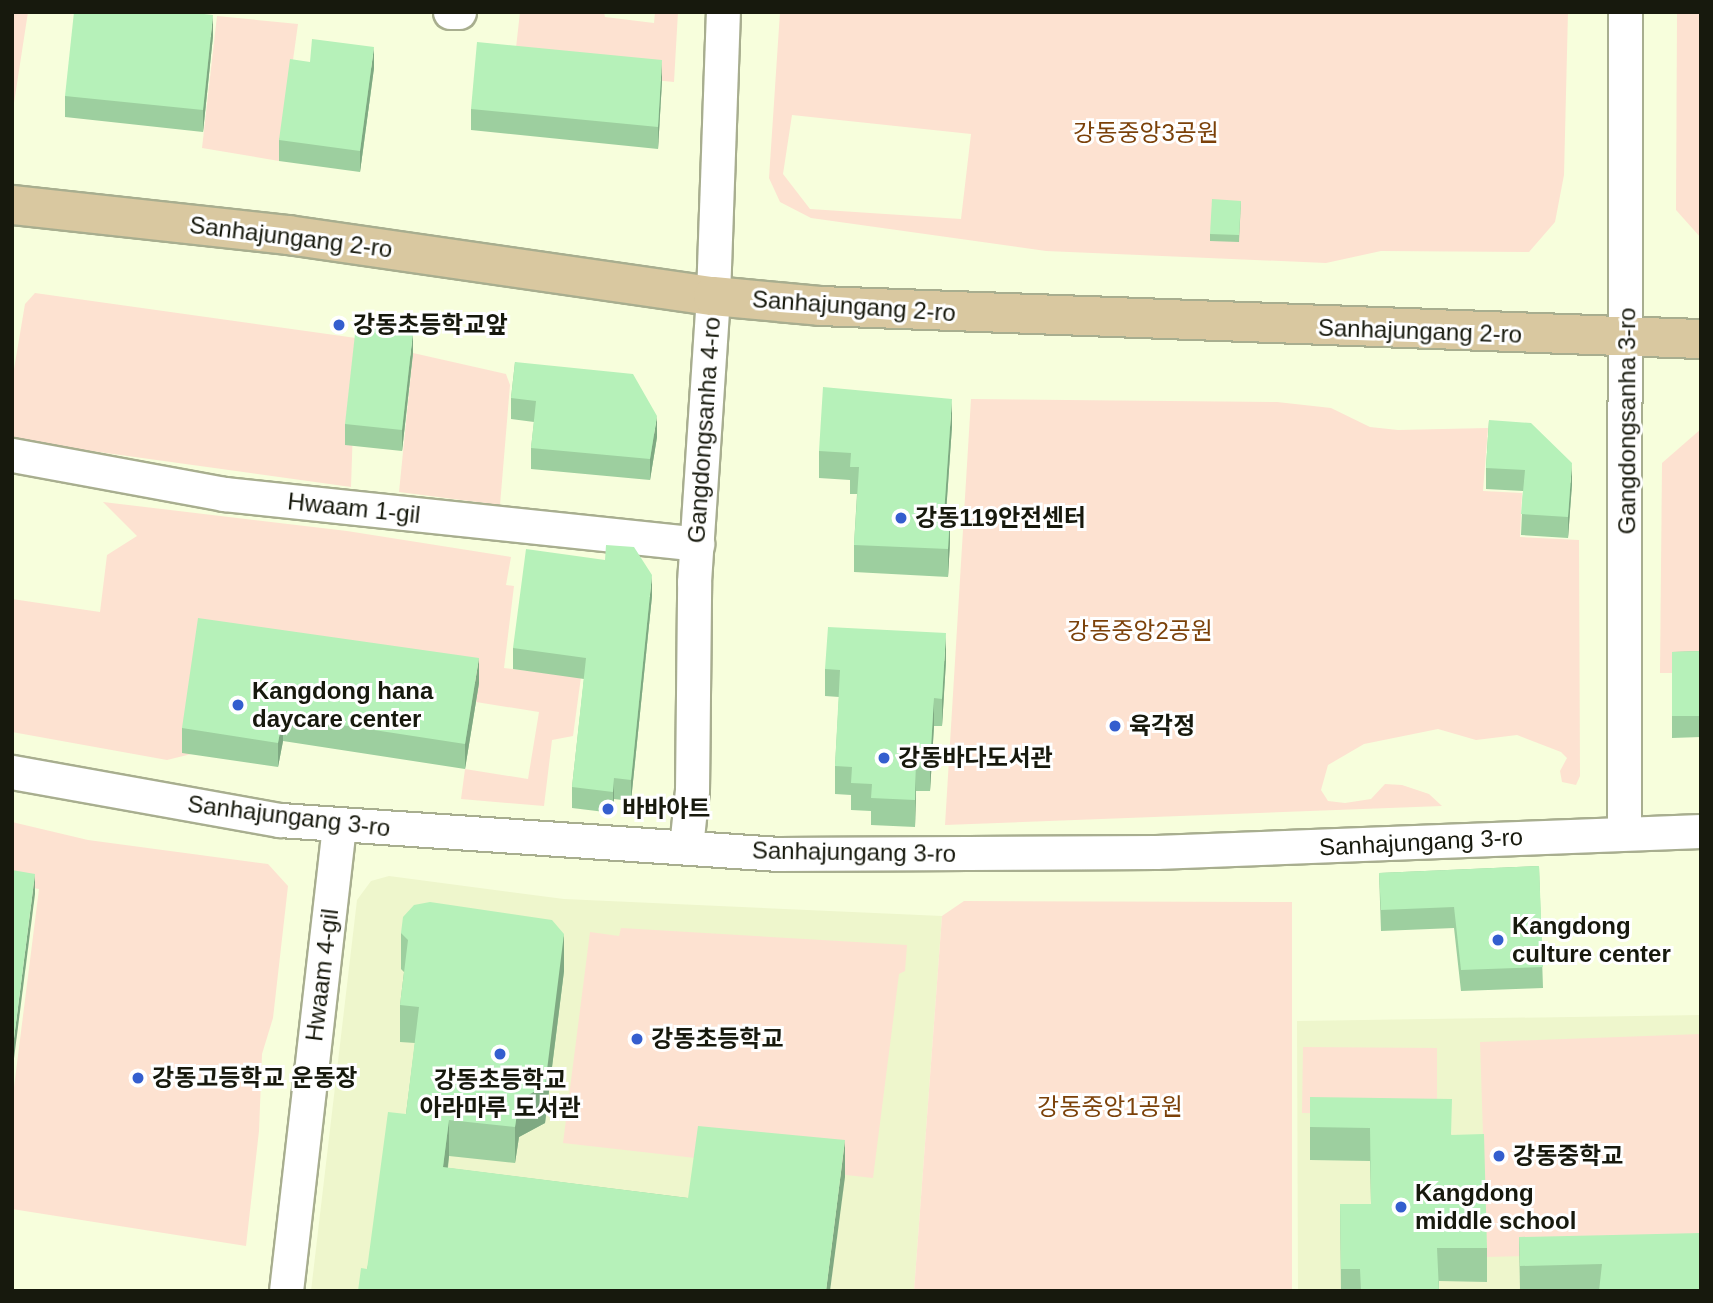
<!DOCTYPE html>
<meta charset="utf-8">
<style>
body{margin:0}
#map{position:relative;width:1713px;height:1303px;overflow:hidden;background:#f7fedc;font-family:Helvetica,"Noto Sans KR",sans-serif}
div>[style]{position:absolute}
.built>*{inset:0;background:#eef6cc}
.green>*{inset:0;background:#fde2d1}
.roads{filter:drop-shadow(2px 0 #a8ae8f) drop-shadow(-2px 0 #a8ae8f) drop-shadow(0 2px #a8ae8f) drop-shadow(0 -2px #a8ae8f)}
.minor>*{height:33px;margin:-16.5px;padding:0 16.5px;transform-origin:16.5px;border-radius:16.5px;background:#fff}
.major>*{height:38px;margin:-19px;padding:0 19px;transform-origin:19px;border-radius:19px;background:#d9c8a0}
.wall>*{inset:0;background:#9dcf9f}
.shaded-wall>*{inset:0;background:#7fa982}
.building>*{inset:0;background:#b6f1b9}
.dots>*{width:19px;height:19px;translate:-50% -50%;box-sizing:border-box;border:4px solid #fff;border-radius:50%}
span{translate:-50% -50%;white-space:nowrap;text-align:center;line-height:1.15;-webkit-text-stroke:6px #fff;paint-order:stroke}
.park-label{font-size:24px;color:#7b4109}
.street-label{font-size:24px;color:#17190d}
.poi-label{font-size:24px;color:#17190d;font-weight:700}
.left{translate:0 -50%;text-align:left}
.frame{position:absolute;inset:0;border:14px solid #17190d;pointer-events:none}
</style>
<div id="map">
<div class="built">
<div style="clip-path:polygon(389px 876px,564px 899px,942px 916px,914px 1291px,311px 1291px,357px 900px,371px 881px)"></div>
<div style="clip-path:polygon(1701px 1015px,1701px 1291px,1298px 1291px,1297px 1021px)"></div>
</div>
<div class="green">
<div style="clip-path:polygon(12px 12px,28px 12px,12px 116px)"></div>
<div style="clip-path:polygon(520px 12px,604px 12px,605px 17px,654px 23px,655px 12px,678px 12px,674px 82px,514px 66px)"></div>
<div style="clip-path:polygon(evenodd,780px 12px,1568px 12px,1564px 175px,1555px 222px,1529px 252px,1381px 251px,1326px 263px,1046px 251px,811px 218px,780px 202px,769px 178px,780px 12px,792px 115px,971px 134px,961px 219px,810px 209px,783px 174px,792px 115px)"></div>
<div style="clip-path:polygon(1677px 12px,1701px 12px,1701px 238px,1676px 210px)"></div>
<div style="clip-path:polygon(217px 16px,298px 24px,279px 161px,202px 148px)"></div>
<div style="clip-path:polygon(35px 293px,356px 338px,351px 487px,12px 440px,12px 381px,25px 304px)"></div>
<div style="clip-path:polygon(413px 353px,506px 374px,510px 385px,500px 505px,399px 492px)"></div>
<div style="clip-path:polygon(971px 399px,1277px 402px,1331px 408px,1370px 427px,1398px 430px,1488px 428px,1483px 491px,1522px 493px,1520px 537px,1579px 540px,1580px 776px,1576px 785px,1562px 782px,1560px 771px,1567px 758px,1561px 752px,1517px 735px,1476px 740px,1438px 729px,1364px 744px,1328px 765px,1321px 790px,1328px 801px,1345px 803px,1371px 799px,1385px 784px,1402px 785px,1429px 794px,1442px 806px,945px 825px)"></div>
<div style="clip-path:polygon(1701px 429px,1701px 673px,1660px 673px,1662px 463px)"></div>
<div style="clip-path:polygon(103px 502px,347px 531px,511px 557px,506px 585px,514px 586px,504px 668px,581px 677px,573px 736px,552px 740px,544px 806px,461px 799px,465px 769px,528px 779px,539px 712px,476px 702px,478px 683px,167px 760px,12px 732px,12px 599px,100px 612px,107px 555px,137px 536px)"></div>
<div style="clip-path:polygon(12px 822px,88px 840px,268px 864px,288px 886px,273px 1018px,262px 1054px,259px 1131px,246px 1246px,12px 1209px,12px 1103px,39px 889px,12px 884px)"></div>
<div style="clip-path:polygon(964px 901px,1292px 902px,1292px 1291px,914px 1291px,942px 916px)"></div>
<div style="clip-path:polygon(621px 928px,907px 945px,905px 971px,899px 974px,873px 1178px,563px 1143px,590px 932px,619px 936px)"></div>
<div style="clip-path:polygon(1701px 1034px,1701px 1251px,1487px 1257px,1480px 1042px)"></div>
<div style="clip-path:polygon(1303px 1047px,1437px 1048px,1437px 1115px,1302px 1113px)"></div>
</div>
<div class="roads">
<div class="minor">
<div style="left:450px;top:12px;width:9px"></div>
<div style="left:12px;top:455px;width:216px;rotate:10.4deg"></div>
<div style="left:224px;top:494px;width:476px;rotate:6deg"></div>
<div style="left:12px;top:772px;width:272px;rotate:10.2deg"></div>
<div style="left:280px;top:820px;width:500px;rotate:3.9deg"></div>
<div style="left:779px;top:854px;width:377px;rotate:-0.3deg"></div>
<div style="left:1156px;top:852px;width:545px;rotate:-2.21deg"></div>
<div style="left:1624px;top:831px;width:819px;rotate:-89.93deg"></div>
<div style="left:686px;top:847px;width:57px;rotate:-84deg"></div>
<div style="left:692px;top:790px;width:208px;rotate:-89.4deg"></div>
<div style="left:694px;top:582px;width:287px;rotate:-86.2deg"></div>
<div style="left:713px;top:296px;width:284px;rotate:-88deg"></div>
<div style="left:286px;top:1291px;width:468px;rotate:-83.5deg"></div>
</div>
<div class="major">
<div style="left:12px;top:205px;width:278px;rotate:6.2deg"></div>
<div style="left:288px;top:235px;width:429px;rotate:8.2deg"></div>
<div style="left:713px;top:296px;width:107px;rotate:5.3deg"></div>
<div style="left:820px;top:306px;width:882px;rotate:2.15deg"></div>
</div>
</div>
<div class="wall">
<div style="clip-path:polygon(213px 36px,203px 132px,65px 117px,65px 96px)"></div>
<div style="clip-path:polygon(310px 62px,374px 68px,360px 172px,279px 161px,279px 140px)"></div>
<div style="clip-path:polygon(662px 81px,658px 149px,471px 130px,471px 109px)"></div>
<div style="clip-path:polygon(1241px 201px,1239px 242px,1210px 241px,1210px 234px)"></div>
<div style="clip-path:polygon(413px 353px,402px 451px,345px 445px,345px 424px)"></div>
<div style="clip-path:polygon(515px 362px,657px 437px,650px 480px,531px 469px,531px 448px,534px 422px,511px 419px,511px 398px)"></div>
<div style="clip-path:polygon(1489px 420px,1572px 484px,1568px 538px,1521px 535px,1523px 491px,1486px 489px,1486px 468px)"></div>
<div style="clip-path:polygon(952px 426px,946px 514px,950px 542px,948px 577px,854px 572px,854px 545px,857px 494px,850px 494px,850px 480px,819px 478px,819px 451px)"></div>
<div style="clip-path:polygon(652px 596px,631px 801px,614px 799px,613px 813px,572px 808px,572px 787px,584px 679px,513px 669px,513px 648px)"></div>
<div style="clip-path:polygon(1701px 651px,1701px 737px,1672px 738px,1672px 652px)"></div>
<div style="clip-path:polygon(946px 661px,942px 726px,934px 726px,930px 791px,916px 791px,915px 827px,871px 825px,871px 811px,851px 810px,851px 795px,835px 794px,835px 766px,839px 697px,825px 696px,825px 669px)"></div>
<div style="clip-path:polygon(479px 683px,465px 769px,283px 741px,278px 767px,182px 753px,182px 728px)"></div>
<div style="clip-path:polygon(1539px 866px,1543px 988px,1461px 991px,1454px 928px,1381px 931px,1379px 873px)"></div>
<div style="clip-path:polygon(401px 933px,564px 971px,545px 1123px,519px 1137px,515px 1163px,449px 1156px,448px 1168px,688px 1198px,845px 1177px,367px 1269px,406px 1114px,415px 1043px,400px 1042px,400px 1005px,404px 972px,401px 969px)"></div>
<div style="clip-path:polygon(1310px 1097px,1452px 1135px,1487px 1248px,1487px 1282px,1439px 1281px,1439px 1291px,1341px 1291px,1340px 1204px,1371px 1204px,1370px 1161px,1310px 1160px)"></div>
<div style="clip-path:polygon(1519px 1237px,1701px 1291px,1520px 1291px)"></div>
</div>
<div class="shaded-wall">
<div style="clip-path:polygon(213px 15px,213px 36px,203px 132px,203px 110px)"></div>
<div style="clip-path:polygon(374px 47px,374px 68px,360px 172px,360px 151px)"></div>
<div style="clip-path:polygon(662px 60px,662px 81px,658px 149px,658px 127px)"></div>
<div style="clip-path:polygon(413px 332px,413px 353px,402px 451px,402px 430px)"></div>
<div style="clip-path:polygon(952px 399px,952px 426px,944px 541px,944px 514px)"></div>
<div style="clip-path:polygon(657px 416px,657px 437px,650px 480px,650px 459px)"></div>
<div style="clip-path:polygon(1572px 463px,1572px 484px,1568px 538px,1568px 517px)"></div>
<div style="clip-path:polygon(950px 514px,950px 542px,948px 577px,948px 549px)"></div>
<div style="clip-path:polygon(652px 575px,652px 596px,631px 801px,631px 780px)"></div>
<div style="clip-path:polygon(946px 633px,946px 661px,942px 726px,942px 699px)"></div>
<div style="clip-path:polygon(479px 658px,479px 683px,465px 769px,465px 744px)"></div>
<div style="clip-path:polygon(934px 698px,934px 726px,930px 791px,930px 764px)"></div>
<div style="clip-path:polygon(283px 716px,283px 741px,278px 767px,278px 743px)"></div>
<div style="clip-path:polygon(916px 763px,916px 791px,915px 827px,915px 800px)"></div>
<div style="clip-path:polygon(614px 778px,614px 799px,613px 813px,613px 792px)"></div>
<div style="clip-path:polygon(35px 874px,35px 894px,12px 1074px,12px 1054px)"></div>
<div style="clip-path:polygon(564px 934px,564px 971px,545px 1123px,519px 1137px,515px 1163px,515px 1127px,519px 1100px)"></div>
<div style="clip-path:polygon(449px 1120px,449px 1156px,443px 1204px,443px 1167px)"></div>
<div style="clip-path:polygon(845px 1140px,845px 1177px,830px 1291px,826px 1291px)"></div>
</div>
<div class="building">
<div style="clip-path:polygon(74px 12px,186px 12px,213px 15px,203px 110px,65px 96px)"></div>
<div style="clip-path:polygon(312px 39px,374px 47px,360px 151px,279px 140px,290px 59px,310px 62px)"></div>
<div style="clip-path:polygon(477px 42px,662px 60px,658px 127px,471px 109px)"></div>
<div style="clip-path:polygon(1212px 199px,1241px 201px,1239px 235px,1210px 234px)"></div>
<div style="clip-path:polygon(356px 325px,413px 332px,402px 430px,345px 424px)"></div>
<div style="clip-path:polygon(515px 362px,633px 374px,657px 416px,650px 459px,531px 448px,536px 401px,511px 398px)"></div>
<div style="clip-path:polygon(823px 387px,952px 399px,944px 514px,950px 514px,948px 549px,854px 545px,859px 467px,850px 467px,851px 453px,819px 451px)"></div>
<div style="clip-path:polygon(1489px 420px,1531px 423px,1572px 463px,1568px 517px,1521px 514px,1525px 470px,1486px 468px)"></div>
<div style="clip-path:polygon(606px 545px,634px 547px,652px 575px,631px 780px,614px 778px,613px 792px,572px 787px,586px 658px,513px 648px,526px 549px,605px 560px)"></div>
<div style="clip-path:polygon(198px 618px,479px 658px,465px 744px,283px 716px,278px 743px,182px 728px)"></div>
<div style="clip-path:polygon(828px 627px,946px 633px,942px 699px,934px 698px,930px 764px,916px 763px,915px 800px,871px 798px,872px 784px,851px 783px,852px 767px,835px 766px,840px 670px,825px 669px)"></div>
<div style="clip-path:polygon(1701px 651px,1701px 716px,1672px 716px,1672px 652px)"></div>
<div style="clip-path:polygon(1539px 866px,1543px 967px,1461px 970px,1454px 907px,1381px 910px,1379px 873px)"></div>
<div style="clip-path:polygon(12px 870px,35px 874px,12px 1054px)"></div>
<div style="clip-path:polygon(430px 902px,552px 920px,564px 934px,545px 1086px,519px 1100px,515px 1127px,449px 1120px,443px 1167px,688px 1198px,698px 1126px,845px 1140px,826px 1291px,358px 1291px,361px 1268px,367px 1269px,388px 1112px,406px 1114px,419px 1007px,400px 1005px,408px 940px,401px 933px,403px 917px,414px 905px)"></div>
<div style="clip-path:polygon(1310px 1097px,1452px 1099px,1451px 1135px,1484px 1134px,1487px 1248px,1437px 1248px,1439px 1291px,1361px 1291px,1360px 1269px,1341px 1269px,1340px 1204px,1371px 1204px,1370px 1128px,1310px 1127px)"></div>
<div style="clip-path:polygon(1701px 1233px,1701px 1291px,1599px 1291px,1602px 1264px,1520px 1266px,1519px 1237px)"></div>
</div>
<div class="dots">
<div style="left:339px;top:325px;background:#345ece"></div>
<div style="left:901px;top:518px;background:#345ece"></div>
<div style="left:238px;top:705px;background:#345ece"></div>
<div style="left:1115px;top:726px;background:#345ece"></div>
<div style="left:884px;top:758px;background:#345ece"></div>
<div style="left:608px;top:809px;background:#345ece"></div>
<div style="left:1498px;top:940px;background:#345ece"></div>
<div style="left:637px;top:1039px;background:#345ece"></div>
<div style="left:500px;top:1054px;background:#345ece"></div>
<div style="left:138px;top:1078px;background:#345ece"></div>
<div style="left:1499px;top:1156px;background:#345ece"></div>
<div style="left:1401px;top:1207px;background:#345ece"></div>
</div>
<div class="park-label">
<span style="left:1146px;top:133px">강동중앙3공원</span>
<span style="left:1140px;top:631px">강동중앙2공원</span>
<span style="left:1110px;top:1107px">강동중앙1공원</span>
</div>
<div class="street-label">
<span style="left:291px;top:237px;rotate:7deg">Sanhajungang 2-ro</span>
<span style="left:854px;top:306px;rotate:4deg">Sanhajungang 2-ro</span>
<span style="left:1420px;top:331px;rotate:2deg">Sanhajungang 2-ro</span>
<span style="left:1627px;top:421px;rotate:-90deg">Gangdongsanha 3-ro</span>
<span style="left:704px;top:430px;rotate:-86deg">Gangdongsanha 4-ro</span>
<span style="left:354px;top:508px;rotate:6deg">Hwaam 1-gil</span>
<span style="left:289px;top:816px;rotate:7deg">Sanhajungang 3-ro</span>
<span style="left:1421px;top:842px;rotate:-3deg">Sanhajungang 3-ro</span>
<span style="left:854px;top:852px;rotate:1deg">Sanhajungang 3-ro</span>
<span style="left:322px;top:975px;rotate:-83deg">Hwaam 4-gil</span>
</div>
<div class="poi-label">
<span class="left" style="left:353px;top:325px">강동초등학교앞</span>
<span class="left" style="left:915px;top:518px">강동119안전센터</span>
<span class="left" style="left:252px;top:705px">Kangdong hana<br>daycare center</span>
<span class="left" style="left:1129px;top:726px">육각정</span>
<span class="left" style="left:898px;top:758px">강동바다도서관</span>
<span class="left" style="left:622px;top:809px">바바아트</span>
<span class="left" style="left:1512px;top:940px">Kangdong<br>culture center</span>
<span class="left" style="left:651px;top:1039px">강동초등학교</span>
<span class="left" style="left:152px;top:1078px">강동고등학교 운동장</span>
<span style="left:500px;top:1094px">강동초등학교<br>아라마루 도서관</span>
<span class="left" style="left:1513px;top:1156px">강동중학교</span>
<span class="left" style="left:1415px;top:1207px">Kangdong<br>middle school</span>
</div>
<div class="frame"></div>
</div>
